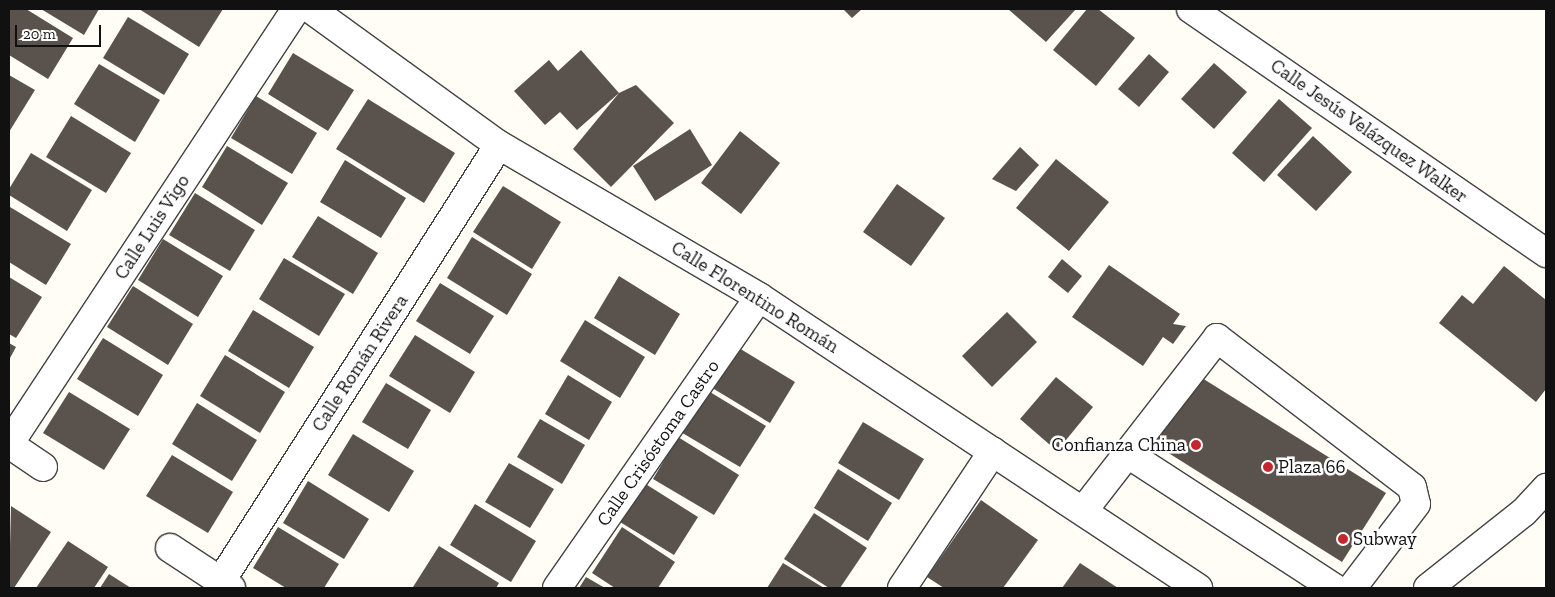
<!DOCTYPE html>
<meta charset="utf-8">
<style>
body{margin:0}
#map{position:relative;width:1555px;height:597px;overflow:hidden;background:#fffdf5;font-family:"Zilla Slab",serif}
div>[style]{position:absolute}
.building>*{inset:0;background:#5a524d}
.roads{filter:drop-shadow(1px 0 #444) drop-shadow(-1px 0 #444) drop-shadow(0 1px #444) drop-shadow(0 -1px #444)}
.minor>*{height:28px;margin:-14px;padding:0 14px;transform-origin:14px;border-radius:14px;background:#fff}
.dots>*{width:14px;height:14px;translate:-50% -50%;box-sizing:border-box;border:2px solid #fff;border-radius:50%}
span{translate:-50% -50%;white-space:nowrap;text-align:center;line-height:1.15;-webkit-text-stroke:5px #fff;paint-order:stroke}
.street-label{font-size:19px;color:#111}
.poi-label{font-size:19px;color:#111}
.right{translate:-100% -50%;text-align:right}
.left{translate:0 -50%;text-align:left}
.frame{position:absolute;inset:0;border:10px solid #111;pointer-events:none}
.scale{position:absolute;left:15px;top:25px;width:86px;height:22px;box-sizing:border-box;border:2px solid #111;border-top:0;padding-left:6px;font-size:15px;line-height:18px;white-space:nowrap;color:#111;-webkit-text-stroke:4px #fff;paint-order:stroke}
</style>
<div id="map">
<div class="building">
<div style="clip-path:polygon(9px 9px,26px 9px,73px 38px,48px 79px,9px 55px)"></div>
<div style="clip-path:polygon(41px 9px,99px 9px,84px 35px)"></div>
<div style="clip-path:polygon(139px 9px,223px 9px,199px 47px)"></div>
<div style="clip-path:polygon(843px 9px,862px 9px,852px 18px)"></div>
<div style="clip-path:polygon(1008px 9px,1076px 9px,1046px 42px)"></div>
<div style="clip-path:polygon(1087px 9px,1098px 9px,1135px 38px,1096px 86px,1053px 50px)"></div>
<div style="clip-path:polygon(128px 17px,189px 54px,164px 95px,103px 58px)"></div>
<div style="clip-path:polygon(581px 50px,619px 93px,636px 85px,674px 123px,611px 187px,573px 149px,619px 93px,577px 130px,560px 112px,545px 125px,514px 91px,549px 60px,558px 71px)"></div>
<div style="clip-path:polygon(293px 53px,354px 90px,328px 131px,268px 94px)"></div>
<div style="clip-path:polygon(1149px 54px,1169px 72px,1139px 107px,1118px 89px)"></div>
<div style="clip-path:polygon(1214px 63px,1247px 92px,1214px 129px,1181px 99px)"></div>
<div style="clip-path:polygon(99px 64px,160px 100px,135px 142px,74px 104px)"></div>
<div style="clip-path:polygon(9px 75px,35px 90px,9px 132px)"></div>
<div style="clip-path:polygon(256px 96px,317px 133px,292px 174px,231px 138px)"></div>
<div style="clip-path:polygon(368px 99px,455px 153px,424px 203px,336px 149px)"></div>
<div style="clip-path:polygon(1279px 99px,1312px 128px,1264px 182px,1232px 153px)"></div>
<div style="clip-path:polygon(71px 116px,131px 153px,106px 193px,46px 157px)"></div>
<div style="clip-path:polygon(690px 129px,712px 165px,655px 201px,633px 166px)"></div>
<div style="clip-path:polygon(740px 131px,780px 163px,741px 214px,701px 183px)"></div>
<div style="clip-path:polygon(1313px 136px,1352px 172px,1316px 211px,1277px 175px)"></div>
<div style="clip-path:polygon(227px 146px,288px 183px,262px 225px,202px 187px)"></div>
<div style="clip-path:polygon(1020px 147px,1039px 165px,1016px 191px,992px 179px)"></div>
<div style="clip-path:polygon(31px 153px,92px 190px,67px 231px,9px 195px,9px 189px)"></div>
<div style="clip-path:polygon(1056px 159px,1109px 202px,1069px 251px,1016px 208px)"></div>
<div style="clip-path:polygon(345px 160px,406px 198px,381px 238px,320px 202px)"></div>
<div style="clip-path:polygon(897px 184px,945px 218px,911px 266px,863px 232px)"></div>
<div style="clip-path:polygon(503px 186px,561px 222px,532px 269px,473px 232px)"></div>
<div style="clip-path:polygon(195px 193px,255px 230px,230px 271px,169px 235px)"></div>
<div style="clip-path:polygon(10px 207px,71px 244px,46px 285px,9px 262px)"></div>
<div style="clip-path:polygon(318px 216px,378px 253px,353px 294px,292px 257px)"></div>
<div style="clip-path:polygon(472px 237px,532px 274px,507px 315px,447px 278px)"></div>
<div style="clip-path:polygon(163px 239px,223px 276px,198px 317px,138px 280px)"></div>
<div style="clip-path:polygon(284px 258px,345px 294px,319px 336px,259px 299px)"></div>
<div style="clip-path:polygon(1062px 259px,1082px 276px,1068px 293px,1048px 277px)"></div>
<div style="clip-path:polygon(1109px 265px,1180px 314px,1173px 324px,1186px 326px,1173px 344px,1163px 337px,1143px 366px,1072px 317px)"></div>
<div style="clip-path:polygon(1504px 266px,1546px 300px,1546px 389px,1536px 402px,1439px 323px,1462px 295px,1473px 304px)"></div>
<div style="clip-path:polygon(619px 276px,680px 314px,655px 355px,594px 318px)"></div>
<div style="clip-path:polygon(9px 277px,42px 297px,16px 338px,9px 334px)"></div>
<div style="clip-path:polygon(440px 283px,494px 316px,470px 354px,416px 321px)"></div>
<div style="clip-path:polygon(133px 286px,193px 324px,168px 365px,107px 327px)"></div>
<div style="clip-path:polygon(253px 310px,314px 347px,289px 388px,228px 351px)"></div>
<div style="clip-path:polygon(1007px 312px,1037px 342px,992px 387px,962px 356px)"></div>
<div style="clip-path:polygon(585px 320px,645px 357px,620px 398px,560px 361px)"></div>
<div style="clip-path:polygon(415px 335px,475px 372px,450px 413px,389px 376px)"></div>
<div style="clip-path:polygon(103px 338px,163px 375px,138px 416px,77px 379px)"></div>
<div style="clip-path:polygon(9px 343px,16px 347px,9px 360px)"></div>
<div style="clip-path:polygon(734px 345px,795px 382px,770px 423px,709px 386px)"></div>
<div style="clip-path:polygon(225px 355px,285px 392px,260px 433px,200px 396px)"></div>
<div style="clip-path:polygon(1194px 373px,1386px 493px,1342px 562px,1151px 442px)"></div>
<div style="clip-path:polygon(568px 375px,612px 402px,589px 440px,545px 414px)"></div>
<div style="clip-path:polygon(1056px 377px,1093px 407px,1057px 451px,1020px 419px)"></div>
<div style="clip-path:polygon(386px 383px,431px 410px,408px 449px,362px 422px)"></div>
<div style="clip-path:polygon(705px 389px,766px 426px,740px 467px,679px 431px)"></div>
<div style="clip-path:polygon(69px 392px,130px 429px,104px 470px,43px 433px)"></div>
<div style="clip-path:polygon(197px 403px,257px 440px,232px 481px,172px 444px)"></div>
<div style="clip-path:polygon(540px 419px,585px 445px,562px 484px,517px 457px)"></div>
<div style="clip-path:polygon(863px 422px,924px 459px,899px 500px,838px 463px)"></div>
<div style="clip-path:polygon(353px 434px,414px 471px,389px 512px,328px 475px)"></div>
<div style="clip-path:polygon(678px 437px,739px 475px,714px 515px,653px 479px)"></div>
<div style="clip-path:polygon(172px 455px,233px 492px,208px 533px,146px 496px)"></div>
<div style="clip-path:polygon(509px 463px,554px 489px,530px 528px,485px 502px)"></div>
<div style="clip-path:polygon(838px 469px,892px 503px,868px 541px,814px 508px)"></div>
<div style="clip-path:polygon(308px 481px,369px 519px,344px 559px,283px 523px)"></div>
<div style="clip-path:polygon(644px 483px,698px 517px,674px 555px,620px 522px)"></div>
<div style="clip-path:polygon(981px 500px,1038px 540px,1003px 588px,944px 588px,927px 577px)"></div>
<div style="clip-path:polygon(475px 504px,536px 541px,511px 582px,450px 545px)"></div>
<div style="clip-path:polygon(11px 506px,51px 532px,14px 588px,9px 588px)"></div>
<div style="clip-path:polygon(814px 513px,867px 548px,840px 588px,829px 588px,784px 559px)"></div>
<div style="clip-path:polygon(278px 527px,339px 564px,324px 588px,286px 588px,253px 568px)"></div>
<div style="clip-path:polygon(622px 527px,675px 562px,658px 588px,615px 588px,592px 573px)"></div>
<div style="clip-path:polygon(68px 541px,108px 567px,94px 588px,36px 588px)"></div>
<div style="clip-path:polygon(439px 546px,499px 583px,496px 588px,413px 587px)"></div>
<div style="clip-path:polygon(783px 563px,824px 588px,767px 588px)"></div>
<div style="clip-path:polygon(1080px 563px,1118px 588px,1062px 588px)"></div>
<div style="clip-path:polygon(109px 574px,131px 588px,100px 588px)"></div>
<div style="clip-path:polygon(586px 577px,605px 588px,579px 588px)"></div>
</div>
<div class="roads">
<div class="minor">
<div style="left:311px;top:9px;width:232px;rotate:35.9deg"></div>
<div style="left:499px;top:145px;width:301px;rotate:30.3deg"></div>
<div style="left:759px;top:297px;width:527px;rotate:33.54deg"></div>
<div style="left:1191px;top:9px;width:431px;rotate:34.5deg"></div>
<div style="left:9px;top:444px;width:521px;rotate:-56.58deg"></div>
<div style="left:9px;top:444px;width:41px;rotate:34.1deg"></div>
<div style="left:1128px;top:454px;width:246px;rotate:33deg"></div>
<div style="left:1083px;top:511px;width:219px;rotate:-52.2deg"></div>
<div style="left:1217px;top:338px;width:245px;rotate:37.4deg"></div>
<div style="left:1412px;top:487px;width:17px;rotate:77deg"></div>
<div style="left:1416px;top:504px;width:106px;rotate:127.3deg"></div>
<div style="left:170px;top:548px;width:73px;rotate:33.3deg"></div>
<div style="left:221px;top:581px;width:517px;rotate:-57.48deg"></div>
<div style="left:557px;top:588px;width:354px;rotate:-55.2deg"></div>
<div style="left:902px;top:588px;width:164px;rotate:-56.4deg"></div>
<div style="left:1428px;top:588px;width:122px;rotate:-38.4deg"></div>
<div style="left:1524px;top:512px;width:33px;rotate:-47deg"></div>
</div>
</div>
<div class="dots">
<div style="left:1196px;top:445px;background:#c4262e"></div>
<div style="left:1268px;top:467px;background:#c4262e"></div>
<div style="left:1343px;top:539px;background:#c4262e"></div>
</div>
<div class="street-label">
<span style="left:1369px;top:131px;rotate:35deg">Calle Jesús Velázquez Walker</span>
<span style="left:152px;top:227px;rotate:-57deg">Calle Luis Vigo</span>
<span style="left:755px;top:297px;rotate:32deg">Calle Florentino Román</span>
<span style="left:360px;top:363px;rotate:-57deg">Calle Román Rivera</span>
<span style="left:658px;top:443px;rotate:-55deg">Calle Crisóstoma Castro</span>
</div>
<div class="poi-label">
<span class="right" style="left:1186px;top:445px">Confianza China</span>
<span class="left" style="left:1278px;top:467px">Plaza 66</span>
<span class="left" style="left:1353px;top:539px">Subway</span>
</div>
<div class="frame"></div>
<div class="scale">20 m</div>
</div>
